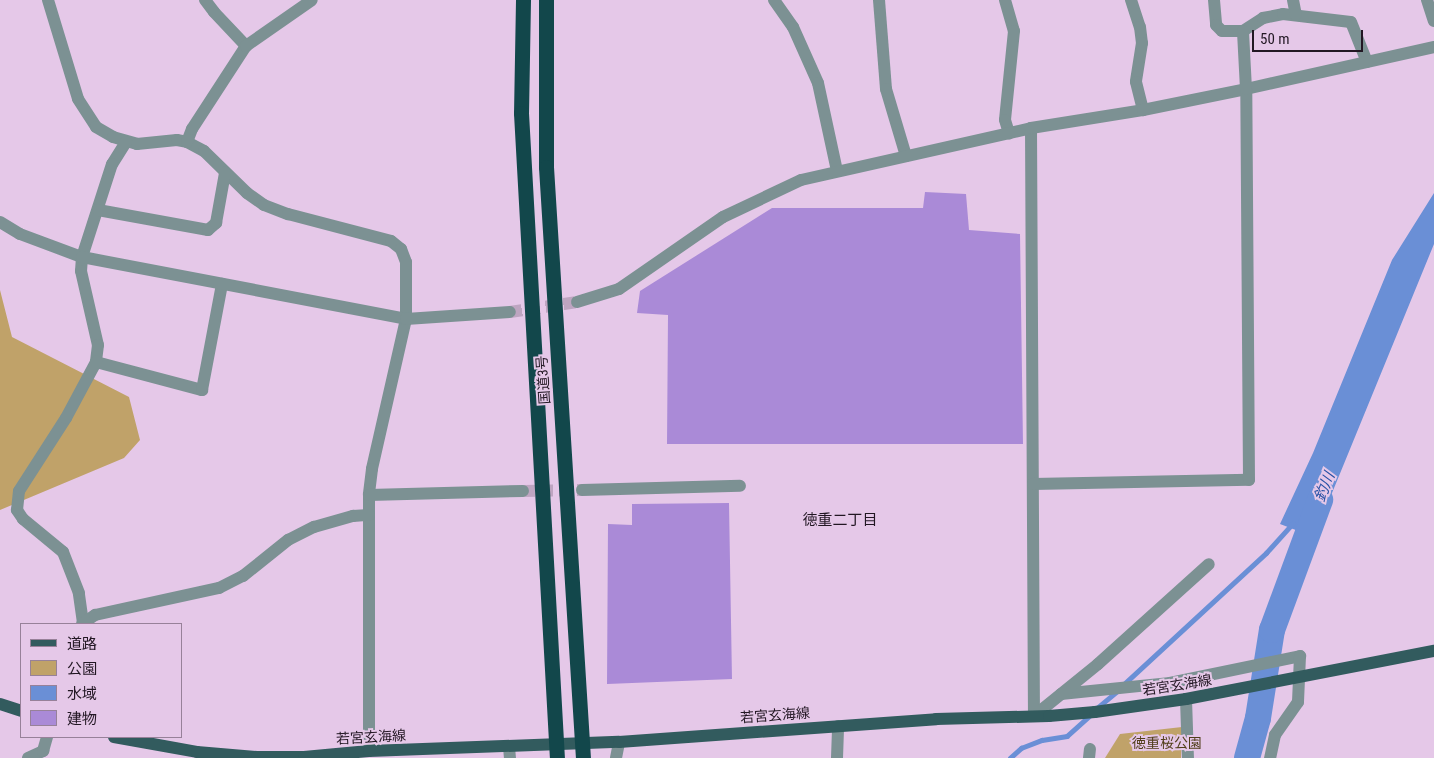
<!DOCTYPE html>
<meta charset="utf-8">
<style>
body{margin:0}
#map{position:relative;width:1434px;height:758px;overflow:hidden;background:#e5c8e8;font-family:"Roboto Condensed","Noto Sans JP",sans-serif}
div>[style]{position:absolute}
.green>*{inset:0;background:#c0a269}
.water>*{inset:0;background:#6a8fd6}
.stream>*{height:4.5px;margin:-2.25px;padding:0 2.25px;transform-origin:2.25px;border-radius:2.25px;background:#6a8fd6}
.river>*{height:26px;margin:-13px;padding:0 13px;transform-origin:13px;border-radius:13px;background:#6a8fd6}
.building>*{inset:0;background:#aa8ad7}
.minor-tunnel>*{height:12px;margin-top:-6px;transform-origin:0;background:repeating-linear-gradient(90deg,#bea5c1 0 12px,transparent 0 18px)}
.minor>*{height:12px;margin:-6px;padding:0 6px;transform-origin:6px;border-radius:6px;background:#7c9193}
.major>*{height:12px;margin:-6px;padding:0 6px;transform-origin:6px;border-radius:6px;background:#325b5e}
.highway>*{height:15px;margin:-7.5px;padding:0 7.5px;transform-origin:7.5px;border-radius:7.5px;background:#12474b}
span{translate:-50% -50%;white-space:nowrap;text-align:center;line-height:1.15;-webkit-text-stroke:4px #e5c8e8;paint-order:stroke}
.street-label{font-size:14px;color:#221723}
.park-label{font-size:14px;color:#513e1a}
.water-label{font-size:15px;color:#2751a5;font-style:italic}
.neighbourhood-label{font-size:15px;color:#221723}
.legend{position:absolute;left:20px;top:623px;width:162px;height:115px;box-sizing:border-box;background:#e5c8e8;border:1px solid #978199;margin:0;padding:6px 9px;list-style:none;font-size:15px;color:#221723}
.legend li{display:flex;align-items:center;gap:10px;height:25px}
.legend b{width:25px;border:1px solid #978199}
.scale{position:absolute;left:1252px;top:30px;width:111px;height:22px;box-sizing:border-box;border:2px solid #221723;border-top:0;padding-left:6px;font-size:15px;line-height:18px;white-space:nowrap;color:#221723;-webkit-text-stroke:4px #e5c8e8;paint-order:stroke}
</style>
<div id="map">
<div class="green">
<div style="clip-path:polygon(0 290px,12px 337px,129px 397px,140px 440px,124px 458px,0 510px)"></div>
<div style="clip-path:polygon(1182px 727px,1181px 758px,1105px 758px,1120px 734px)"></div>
</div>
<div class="water">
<div style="clip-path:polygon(1434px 193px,1434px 244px,1314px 537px,1280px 524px,1313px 453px,1392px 260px)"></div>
</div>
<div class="stream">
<div style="left:1123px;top:685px;width:195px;rotate:-42.7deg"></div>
<div style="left:1266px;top:553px;width:40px;rotate:-48deg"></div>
<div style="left:1097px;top:708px;width:25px;rotate:-40deg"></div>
<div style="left:1010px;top:758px;width:15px;rotate:-42deg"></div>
<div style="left:1021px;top:748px;width:22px;rotate:-21deg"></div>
<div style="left:1042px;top:740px;width:25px;rotate:-9deg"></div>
<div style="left:1067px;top:736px;width:31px;rotate:-42deg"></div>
</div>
<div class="river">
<div style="left:1247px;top:758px;width:41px;rotate:-74.6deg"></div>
<div style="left:1258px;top:718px;width:89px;rotate:-81deg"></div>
<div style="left:1272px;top:630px;width:139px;rotate:-69.7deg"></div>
</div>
<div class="building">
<div style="clip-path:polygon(925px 192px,966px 194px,969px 230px,1020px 234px,1023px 444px,667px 444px,668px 315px,637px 313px,640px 291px,772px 208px,923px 208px)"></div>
<div style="clip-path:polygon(729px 503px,732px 679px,607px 684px,608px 524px,632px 525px,632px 504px)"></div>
</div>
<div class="minor-tunnel">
<div style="left:510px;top:312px;width:68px;rotate:-8.5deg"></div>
<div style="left:523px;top:491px;width:59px;rotate:-1deg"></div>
</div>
<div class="minor">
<div style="left:48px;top:0;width:103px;rotate:73.1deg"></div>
<div style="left:78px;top:99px;width:33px;rotate:57deg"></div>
<div style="left:96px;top:127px;width:20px;rotate:30deg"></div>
<div style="left:113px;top:137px;width:25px;rotate:16deg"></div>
<div style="left:137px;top:144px;width:40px;rotate:-5.7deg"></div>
<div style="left:177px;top:140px;width:10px;rotate:11deg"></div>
<div style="left:187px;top:142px;width:19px;rotate:28deg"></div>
<div style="left:204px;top:151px;width:60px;rotate:44.3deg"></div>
<div style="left:247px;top:193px;width:21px;rotate:35deg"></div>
<div style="left:264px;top:205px;width:26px;rotate:21deg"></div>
<div style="left:288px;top:214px;width:106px;rotate:14.7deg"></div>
<div style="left:391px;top:241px;width:13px;rotate:39deg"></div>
<div style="left:401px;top:249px;width:14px;rotate:69deg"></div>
<div style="left:406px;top:262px;width:57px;rotate:90deg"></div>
<div style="left:406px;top:319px;width:154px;rotate:102.8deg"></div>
<div style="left:372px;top:469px;width:26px;rotate:97deg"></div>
<div style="left:369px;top:495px;width:256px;rotate:90deg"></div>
<div style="left:205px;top:0;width:15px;rotate:53deg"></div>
<div style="left:214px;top:12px;width:47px;rotate:46.7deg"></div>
<div style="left:774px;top:0;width:33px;rotate:55deg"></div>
<div style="left:793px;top:27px;width:61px;rotate:65.9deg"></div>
<div style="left:818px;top:83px;width:90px;rotate:77.8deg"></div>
<div style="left:879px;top:0;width:89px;rotate:85.5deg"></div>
<div style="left:886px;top:89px;width:70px;rotate:73.4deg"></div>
<div style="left:1005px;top:0;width:32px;rotate:74deg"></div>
<div style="left:1014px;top:31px;width:89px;rotate:95.8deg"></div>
<div style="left:1005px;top:120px;width:14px;rotate:73deg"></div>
<div style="left:1131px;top:0;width:28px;rotate:72deg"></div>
<div style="left:1140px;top:27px;width:16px;rotate:83deg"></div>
<div style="left:1142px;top:43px;width:39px;rotate:99deg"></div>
<div style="left:1136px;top:82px;width:29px;rotate:76deg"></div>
<div style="left:1214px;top:0;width:25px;rotate:85deg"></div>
<div style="left:1216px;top:25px;width:8px;rotate:45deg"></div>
<div style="left:1222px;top:31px;width:21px"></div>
<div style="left:1243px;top:31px;width:24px;rotate:-33deg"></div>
<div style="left:1263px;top:18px;width:20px;rotate:-11deg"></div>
<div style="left:1283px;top:14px;width:68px;rotate:6.7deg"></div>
<div style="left:1351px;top:22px;width:43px;rotate:68.2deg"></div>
<div style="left:1293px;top:0;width:15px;rotate:79deg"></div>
<div style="left:1427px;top:0;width:22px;rotate:72deg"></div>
<div style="left:1031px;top:128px;width:588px;rotate:89.71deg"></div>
<div style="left:126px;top:142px;width:26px;rotate:122deg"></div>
<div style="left:112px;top:164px;width:98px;rotate:107.9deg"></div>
<div style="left:82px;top:257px;width:14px;rotate:94deg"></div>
<div style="left:81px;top:271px;width:76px;rotate:77.1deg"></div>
<div style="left:98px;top:345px;width:17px;rotate:97deg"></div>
<div style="left:96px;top:362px;width:110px;rotate:14.8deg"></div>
<div style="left:202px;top:390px;width:108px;rotate:-79.3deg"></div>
<div style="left:187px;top:142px;width:14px;rotate:-69deg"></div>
<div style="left:192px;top:129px;width:99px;rotate:-57deg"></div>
<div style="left:246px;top:46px;width:80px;rotate:-34.9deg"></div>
<div style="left:98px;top:210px;width:112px;rotate:10.3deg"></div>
<div style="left:208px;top:230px;width:11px;rotate:-41deg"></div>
<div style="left:216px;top:223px;width:51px;rotate:-79.8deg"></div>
<div style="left:0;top:222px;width:23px;rotate:31deg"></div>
<div style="left:20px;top:234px;width:66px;rotate:20.4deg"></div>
<div style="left:82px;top:257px;width:330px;rotate:10.8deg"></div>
<div style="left:406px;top:319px;width:104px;rotate:-3.9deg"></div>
<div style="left:577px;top:302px;width:44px;rotate:-17.2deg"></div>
<div style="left:619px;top:289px;width:126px;rotate:-34.7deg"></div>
<div style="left:723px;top:217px;width:86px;rotate:-25.4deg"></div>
<div style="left:801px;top:180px;width:236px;rotate:-12.7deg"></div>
<div style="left:1031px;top:128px;width:113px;rotate:-9.1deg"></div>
<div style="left:1143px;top:110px;width:105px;rotate:-11.5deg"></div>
<div style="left:1246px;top:89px;width:193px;rotate:-12.6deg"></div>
<div style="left:1033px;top:484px;width:216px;rotate:-1.1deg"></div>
<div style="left:1249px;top:480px;width:391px;rotate:-90.4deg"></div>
<div style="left:1246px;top:89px;width:58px;rotate:-93deg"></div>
<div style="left:582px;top:490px;width:158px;rotate:-1.5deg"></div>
<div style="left:369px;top:495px;width:154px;rotate:-1.5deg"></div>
<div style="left:83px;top:623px;width:30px;rotate:-98deg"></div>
<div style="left:79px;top:593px;width:44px;rotate:-111.3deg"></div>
<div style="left:63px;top:552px;width:52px;rotate:-140.5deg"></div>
<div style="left:23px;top:519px;width:11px;rotate:-124deg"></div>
<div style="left:17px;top:510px;width:19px;rotate:-84deg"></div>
<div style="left:19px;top:491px;width:87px;rotate:-57.2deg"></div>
<div style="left:66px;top:418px;width:64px;rotate:-61.8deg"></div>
<div style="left:82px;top:624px;width:16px;rotate:-35deg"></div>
<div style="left:95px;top:615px;width:127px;rotate:-12.3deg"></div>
<div style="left:219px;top:588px;width:27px;rotate:-27deg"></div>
<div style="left:243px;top:576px;width:58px;rotate:-38.7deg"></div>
<div style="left:288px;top:540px;width:29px;rotate:-27deg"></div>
<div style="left:314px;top:527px;width:41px;rotate:-15.8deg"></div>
<div style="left:353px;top:516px;width:16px;rotate:-4deg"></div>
<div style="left:1061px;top:694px;width:110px;rotate:-5.8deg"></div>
<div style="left:1170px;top:683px;width:133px;rotate:-11.7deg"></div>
<div style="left:1300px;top:656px;width:46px;rotate:92.5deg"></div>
<div style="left:1298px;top:702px;width:40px;rotate:124.9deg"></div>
<div style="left:1275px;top:735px;width:24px;rotate:102deg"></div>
<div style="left:1186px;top:699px;width:59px;rotate:88.1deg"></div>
<div style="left:1034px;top:716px;width:82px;rotate:-39.1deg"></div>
<div style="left:1098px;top:664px;width:149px;rotate:-42deg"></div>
<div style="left:509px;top:747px;width:11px;rotate:85deg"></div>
<div style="left:28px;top:758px;width:17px;rotate:-25deg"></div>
<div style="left:43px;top:751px;width:15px;rotate:-74deg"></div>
<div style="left:616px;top:758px;width:16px;rotate:-79deg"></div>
<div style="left:837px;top:758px;width:32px;rotate:-88deg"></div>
<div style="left:1089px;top:758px;width:9px;rotate:-84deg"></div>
</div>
<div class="major">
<div style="left:0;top:704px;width:22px;rotate:18deg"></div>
<div style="left:114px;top:737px;width:84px;rotate:10.2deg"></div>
<div style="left:197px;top:752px;width:60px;rotate:4.8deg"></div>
<div style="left:257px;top:757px;width:47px"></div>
<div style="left:304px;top:757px;width:65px;rotate:-5.3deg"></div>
<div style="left:369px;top:751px;width:250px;rotate:-2.1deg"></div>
<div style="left:619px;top:742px;width:318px;rotate:-4.1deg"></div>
<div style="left:936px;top:719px;width:113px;rotate:-1.5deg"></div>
<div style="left:1049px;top:716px;width:46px;rotate:-5deg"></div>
<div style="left:1095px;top:712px;width:92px;rotate:-8.1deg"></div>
<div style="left:1186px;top:699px;width:253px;rotate:-11deg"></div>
</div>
<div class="highway">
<div style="left:523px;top:0;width:113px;rotate:91deg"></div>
<div style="left:521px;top:113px;width:646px;rotate:86.81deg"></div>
<div style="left:546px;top:0;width:167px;rotate:90deg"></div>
<div style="left:546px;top:167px;width:592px;rotate:86.42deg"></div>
</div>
<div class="street-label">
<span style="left:543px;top:380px;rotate:-94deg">国道3号</span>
<span style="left:1177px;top:685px;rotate:-9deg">若宮玄海線</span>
<span style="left:775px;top:715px;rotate:-4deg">若宮玄海線</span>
<span style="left:371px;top:737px;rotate:-3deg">若宮玄海線</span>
</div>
<div class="park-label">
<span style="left:1167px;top:743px">徳重桜公園</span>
</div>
<div class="water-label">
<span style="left:1325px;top:487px;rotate:-68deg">釣川</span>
</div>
<div class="neighbourhood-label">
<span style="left:840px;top:521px">徳重二丁目</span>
</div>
<ul class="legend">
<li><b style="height:6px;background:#325b5e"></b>道路</li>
<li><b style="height:14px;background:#c0a269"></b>公園</li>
<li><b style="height:14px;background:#6a8fd6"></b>水域</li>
<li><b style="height:14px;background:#aa8ad7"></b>建物</li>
</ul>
<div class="scale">50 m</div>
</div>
